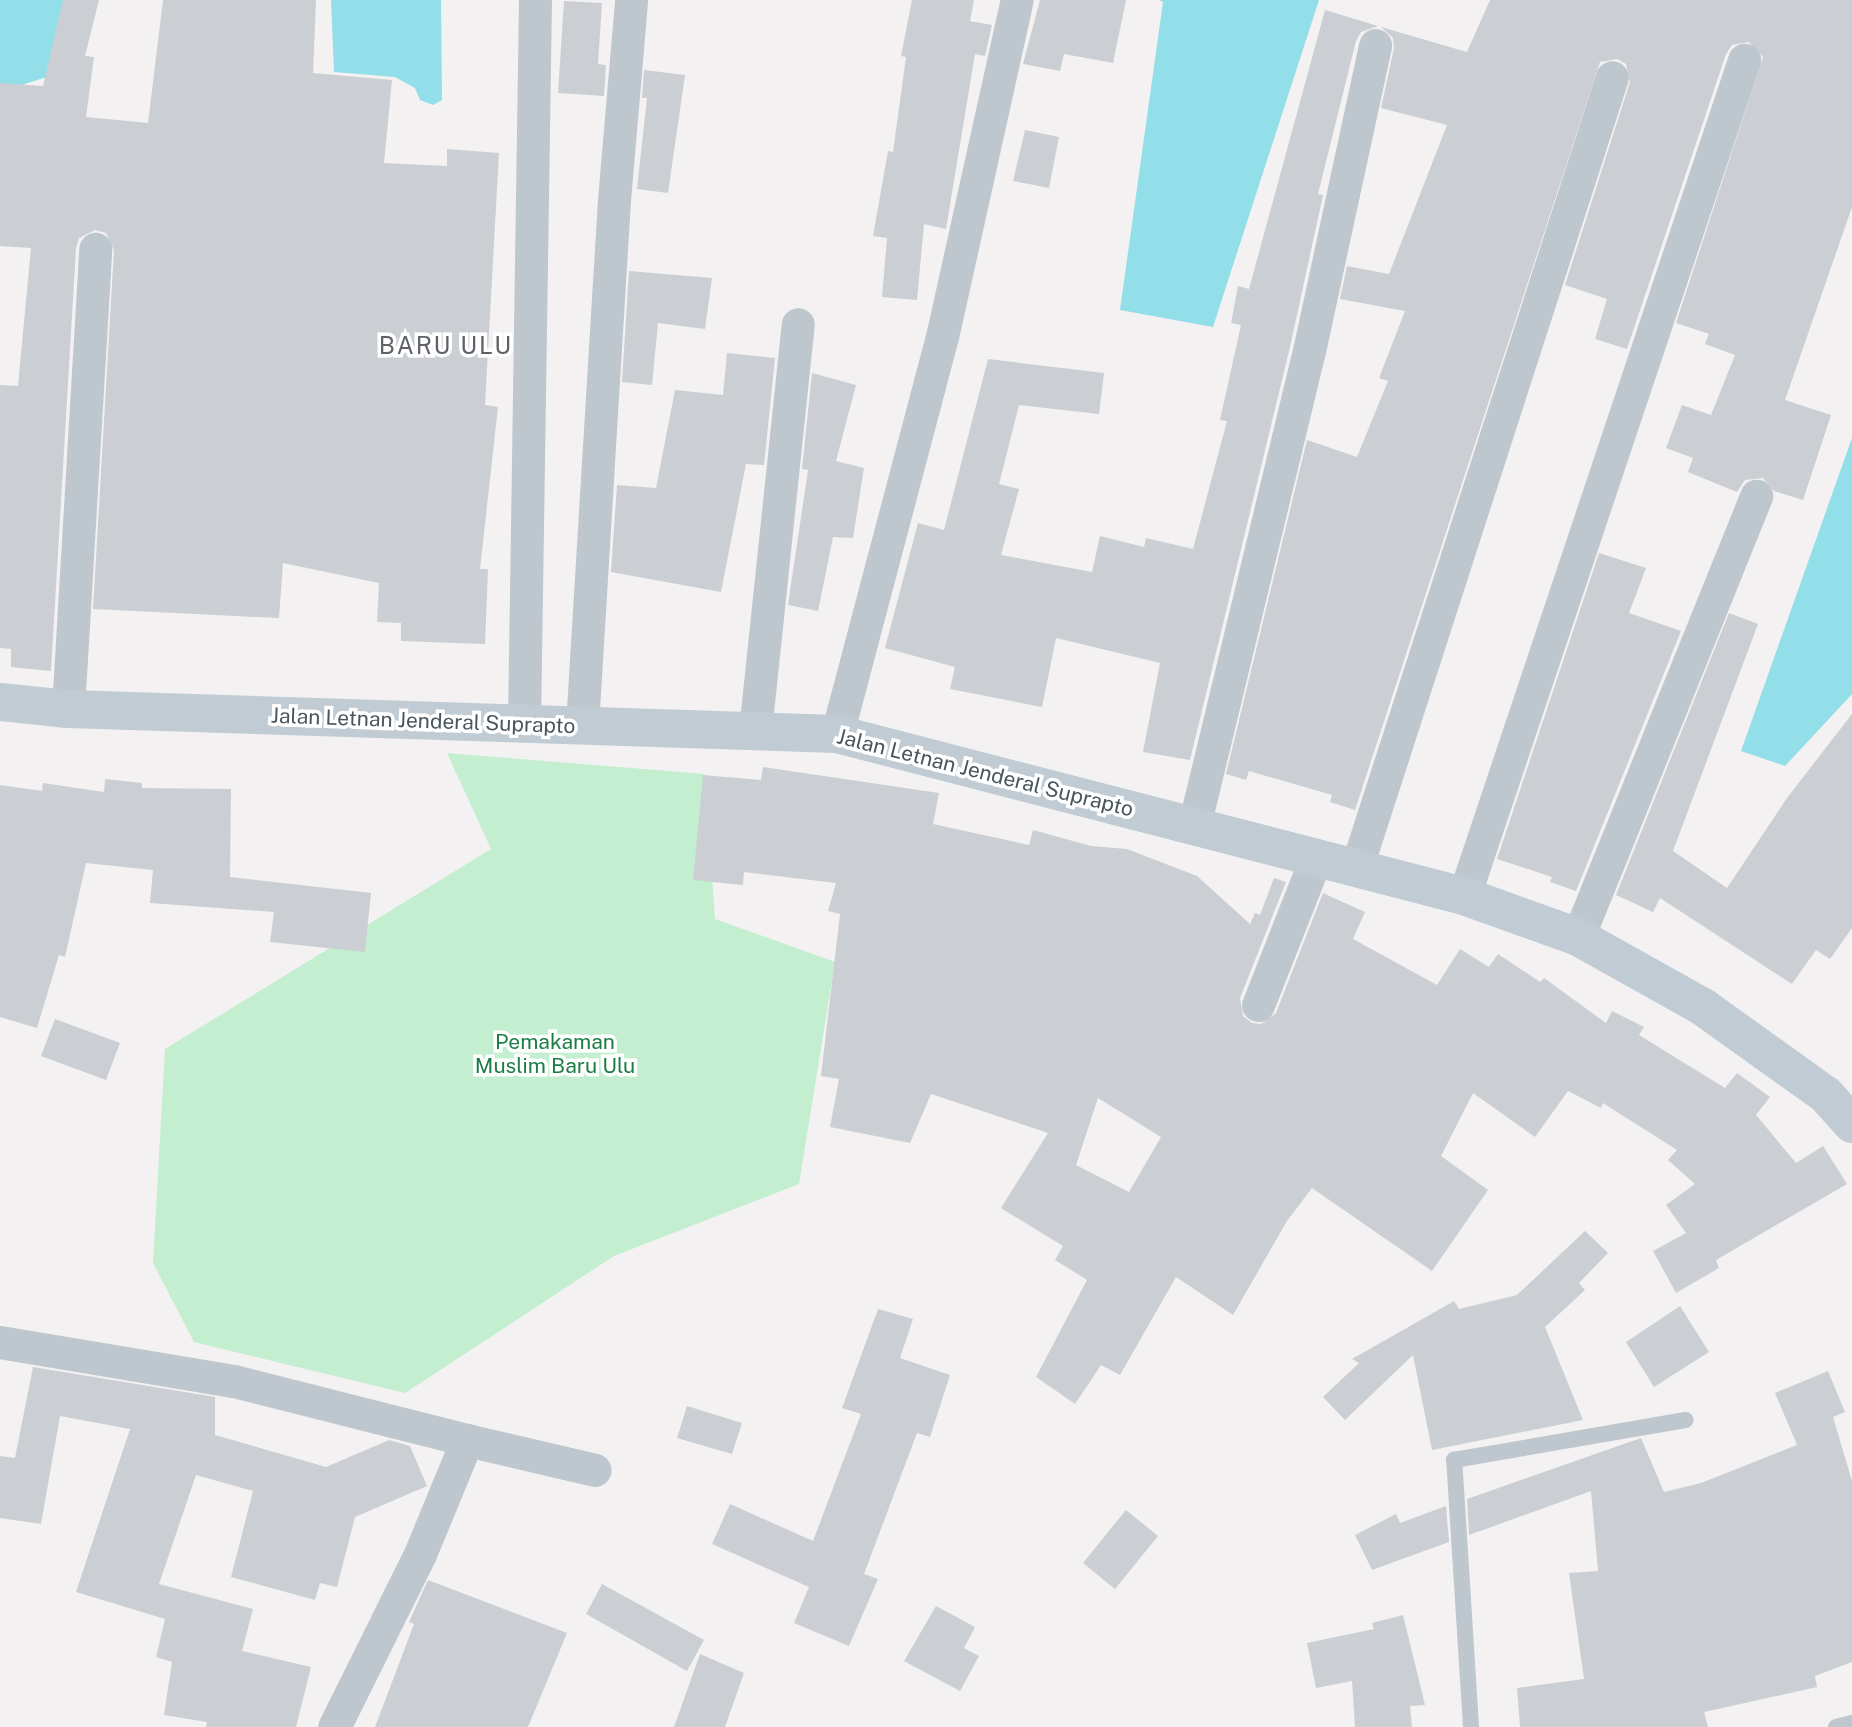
<!DOCTYPE html>
<style>
body{margin:0}
#map{position:relative;width:1852px;height:1727px;overflow:hidden;background:#f3f1f1;font-family:"Public Sans",sans-serif}
div>[style]{position:absolute}
.green>*{inset:0;background:#c3eed0}
.water>*{inset:0;background:#92dee9}
.building>*{inset:0;background:#cbcfd3}
.lane>*{height:16px;margin:-8px;padding:0 8px;transform-origin:8px;border-radius:8px;background:#bec7cd}
.street>*{height:33px;margin:-16.5px;padding:0 16.5px;transform-origin:16.5px;border-radius:16.5px;background:#bec7cd}
.secondary>*{height:38px;margin:-19px;padding:0 19px;transform-origin:19px;border-radius:19px;background:#c0cbd4}
span{translate:-50% -50%;white-space:nowrap;text-align:center;line-height:1.15;-webkit-text-stroke:7px #fff;paint-order:stroke}
.street-label{font-size:21px;color:#4a565e}
.park-label{font-size:21px;color:#1c7e45}
.quarter-label{font-size:24px;color:#5e6266;letter-spacing:2px}
</style>
<div id="map">
<div class="green">
<div style="clip-path:polygon(447px 753px,705px 774px,715px 919px,835px 962px,799px 1184px,614px 1256px,405px 1393px,194px 1342px,153px 1263px,165px 1049px,491px 849px)"></div>
</div>
<div class="water">
<div style="clip-path:polygon(0 0,73px 0,56px 74px,0 92px)"></div>
<div style="clip-path:polygon(331px 0,441px 0,442px 100px,433px 105px,420px 100px,415px 88px,395px 77px,334px 72px)"></div>
<div style="clip-path:polygon(1159px 0,1319px 0,1213px 327px,1120px 310px,1163px 2px)"></div>
<div style="clip-path:polygon(1852px 438px,1852px 694px,1785px 766px,1741px 751px)"></div>
</div>
<div class="building">
<div style="clip-path:polygon(63px 0,99px 0,85px 56px,94px 57px,86px 117px,148px 123px,163px 0,316px 0,313px 73px,392px 80px,384px 163px,447px 166px,447px 149px,499px 153px,485px 405px,498px 407px,480px 569px,488px 569px,485px 644px,401px 641px,401px 623px,377px 622px,379px 583px,283px 563px,279px 618px,93px 609px,114px 250px,106px 233px,95px 230px,79px 238px,76px 248px,51px 671px,11px 667px,11px 649px,0 648px,0 385px,18px 386px,31px 248px,0 246px,0 83px,43px 86px)"></div>
<div style="clip-path:polygon(912px 0,974px 0,970px 21px,992px 25px,985px 56px,975px 54px,946px 229px,924px 224px,917px 300px,882px 297px,887px 238px,873px 236px,888px 151px,893px 152px,906px 57px,901px 56px)"></div>
<div style="clip-path:polygon(1040px 0,1126px 0,1113px 63px,1064px 54px,1060px 71px,1023px 64px)"></div>
<div style="clip-path:polygon(1490px 0,1852px 0,1852px 207px,1785px 400px,1831px 415px,1803px 500px,1774px 491px,1763px 478px,1745px 480px,1737px 492px,1688px 472px,1693px 458px,1666px 448px,1682px 405px,1711px 415px,1735px 355px,1705px 344px,1709px 334px,1676px 323px,1763px 57px,1749px 42px,1732px 45px,1726px 54px,1627px 349px,1595px 339px,1607px 299px,1565px 285px,1630px 82px,1626px 64px,1617px 59px,1600px 62px,1355px 810px,1330px 802px,1332px 795px,1249px 771px,1246px 780px,1226px 774px,1307px 440px,1357px 457px,1388px 381px,1379px 378px,1405px 311px,1340px 299px,1347px 266px,1389px 274px,1447px 125px,1381px 108px,1394px 48px,1393px 38px,1381px 27px,1467px 52px)"></div>
<div style="clip-path:polygon(564px 1px,602px 3px,598px 64px,606px 65px,604px 96px,558px 93px)"></div>
<div style="clip-path:polygon(1325px 10px,1378px 26px,1361px 32px,1356px 41px,1318px 194px,1323px 195px,1290px 347px,1190px 760px,1143px 752px,1160px 663px,1056px 638px,1042px 707px,950px 689px,955px 667px,885px 648px,918px 523px,944px 530px,988px 359px,1104px 373px,1099px 414px,1019px 405px,999px 484px,1019px 489px,1001px 555px,1092px 572px,1100px 536px,1144px 547px,1146px 538px,1193px 549px,1227px 421px,1220px 420px,1241px 325px,1231px 323px,1238px 286px,1249px 289px)"></div>
<div style="clip-path:polygon(644px 70px,685px 75px,668px 193px,637px 189px,647px 98px,642px 98px)"></div>
<div style="clip-path:polygon(1025px 130px,1059px 137px,1049px 188px,1013px 181px)"></div>
<div style="clip-path:polygon(629px 271px,712px 278px,705px 329px,658px 323px,652px 385px,622px 382px)"></div>
<div style="clip-path:polygon(727px 353px,775px 358px,764px 465px,746px 464px,721px 592px,611px 572px,617px 485px,656px 488px,675px 390px,723px 395px)"></div>
<div style="clip-path:polygon(812px 373px,856px 385px,836px 461px,864px 468px,853px 538px,833px 537px,818px 611px,788px 605px,808px 470px,802px 469px)"></div>
<div style="clip-path:polygon(1599px 553px,1646px 568px,1629px 613px,1681px 631px,1576px 891px,1550px 882px,1552px 877px,1497px 859px)"></div>
<div style="clip-path:polygon(1729px 613px,1758px 624px,1673px 851px,1727px 888px,1787px 798px,1852px 714px,1852px 928px,1830px 959px,1816px 950px,1792px 984px,1660px 898px,1653px 912px,1616px 895px)"></div>
<div style="clip-path:polygon(evenodd,763px 767px,939px 793px,933px 824px,1029px 845px,1033px 830px,1091px 846px,1127px 849px,1197px 876px,1250px 924px,1255px 913px,1260px 915px,1274px 878px,1286px 882px,1240px 998px,1243px 1016px,1252px 1023px,1261px 1024px,1276px 1013px,1323px 893px,1365px 912px,1353px 939px,1437px 985px,1460px 949px,1489px 967px,1498px 954px,1540px 982px,1544px 978px,1606px 1023px,1612px 1011px,1644px 1027px,1639px 1035px,1725px 1088px,1737px 1073px,1770px 1097px,1756px 1115px,1796px 1163px,1823px 1146px,1847px 1184px,1716px 1260px,1719px 1268px,1676px 1293px,1653px 1251px,1686px 1233px,1666px 1205px,1695px 1184px,1668px 1160px,1677px 1150px,1603px 1103px,1601px 1108px,1568px 1091px,1535px 1137px,1473px 1093px,1441px 1156px,1488px 1190px,1432px 1271px,1312px 1188px,1287px 1221px,1233px 1315px,1176px 1277px,1120px 1375px,1101px 1365px,1075px 1404px,1036px 1377px,1087px 1280px,1055px 1260px,1063px 1246px,1001px 1208px,1048px 1133px,931px 1094px,910px 1143px,830px 1127px,839px 1079px,821px 1076px,840px 914px,828px 911px,836px 883px,744px 872px,743px 885px,693px 880px,703px 775px,761px 780px,763px 767px,1098px 1098px,1161px 1137px,1129px 1192px,1076px 1165px,1098px 1098px)"></div>
<div style="clip-path:polygon(105px 779px,142px 783px,142px 788px,231px 789px,230px 877px,371px 893px,365px 952px,270px 942px,274px 912px,150px 903px,153px 870px,86px 863px,65px 957px,59px 955px,37px 1028px,0 1017px,0 785px,42px 791px,43px 783px,104px 792px)"></div>
<div style="clip-path:polygon(55px 1019px,120px 1043px,106px 1080px,41px 1056px)"></div>
<div style="clip-path:polygon(1585px 1231px,1608px 1253px,1579px 1283px,1585px 1290px,1545px 1327px,1583px 1420px,1432px 1450px,1413px 1355px,1345px 1420px,1323px 1397px,1359px 1363px,1352px 1359px,1454px 1301px,1459px 1309px,1517px 1295px)"></div>
<div style="clip-path:polygon(1680px 1306px,1709px 1352px,1654px 1387px,1626px 1342px)"></div>
<div style="clip-path:polygon(878px 1309px,913px 1319px,900px 1358px,950px 1375px,930px 1437px,917px 1433px,864px 1574px,878px 1579px,849px 1646px,794px 1623px,809px 1587px,712px 1544px,730px 1504px,813px 1541px,861px 1414px,842px 1408px)"></div>
<div style="clip-path:polygon(33px 1367px,215px 1397px,215px 1435px,326px 1467px,389px 1440px,410px 1446px,427px 1486px,355px 1517px,337px 1587px,320px 1583px,315px 1600px,231px 1577px,253px 1491px,196px 1475px,159px 1584px,253px 1609px,242px 1651px,311px 1667px,296px 1727px,206px 1727px,207px 1722px,164px 1715px,172px 1662px,156px 1657px,165px 1619px,76px 1592px,130px 1429px,60px 1416px,41px 1524px,0 1518px,0 1456px,15px 1458px)"></div>
<div style="clip-path:polygon(1828px 1371px,1845px 1412px,1833px 1417px,1852px 1481px,1852px 1662px,1815px 1676px,1817px 1687px,1704px 1712px,1708px 1727px,1520px 1727px,1517px 1688px,1584px 1679px,1569px 1573px,1598px 1571px,1591px 1491px,1469px 1535px,1467px 1499px,1641px 1438px,1664px 1492px,1701px 1483px,1797px 1445px,1775px 1393px)"></div>
<div style="clip-path:polygon(687px 1406px,742px 1423px,732px 1454px,677px 1438px)"></div>
<div style="clip-path:polygon(1446px 1506px,1449px 1542px,1372px 1570px,1355px 1535px,1396px 1514px,1400px 1523px)"></div>
<div style="clip-path:polygon(1126px 1510px,1158px 1536px,1115px 1589px,1083px 1563px)"></div>
<div style="clip-path:polygon(428px 1580px,567px 1633px,528px 1727px,375px 1727px,414px 1624px,409px 1622px)"></div>
<div style="clip-path:polygon(602px 1584px,704px 1640px,687px 1671px,586px 1614px)"></div>
<div style="clip-path:polygon(936px 1606px,975px 1627px,964px 1648px,979px 1656px,960px 1691px,904px 1661px)"></div>
<div style="clip-path:polygon(1403px 1615px,1425px 1705px,1410px 1706px,1412px 1727px,1355px 1727px,1352px 1681px,1316px 1688px,1307px 1643px,1374px 1629px,1372px 1623px)"></div>
<div style="clip-path:polygon(700px 1654px,744px 1673px,725px 1727px,674px 1727px)"></div>
</div>
<div class="lane">
<div style="left:1471px;top:1727px;width:268px;rotate:-93.6deg"></div>
<div style="left:1454px;top:1460px;width:235px;rotate:-9.8deg"></div>
<div style="left:1836px;top:1727px;width:16px;rotate:-14deg"></div>
</div>
<div class="street">
<div style="left:68px;top:709px;width:461px;rotate:-86.6deg"></div>
<div style="left:524px;top:724px;width:724px;rotate:-89.13deg"></div>
<div style="left:582px;top:726px;width:527px;rotate:-86.52deg"></div>
<div style="left:614px;top:200px;width:201px;rotate:-85.1deg"></div>
<div style="left:755px;top:731px;width:409px;rotate:-84deg"></div>
<div style="left:837px;top:734px;width:411px;rotate:-75.2deg"></div>
<div style="left:942px;top:337px;width:345px;rotate:-77.5deg"></div>
<div style="left:1194px;top:826px;width:489px;rotate:-76.4deg"></div>
<div style="left:1309px;top:351px;width:313px;rotate:-77.8deg"></div>
<div style="left:1356px;top:869px;width:832px;rotate:-72.09deg"></div>
<div style="left:1464px;top:896px;width:882px;rotate:-71.48deg"></div>
<div style="left:1578px;top:937px;width:476px;rotate:-68deg"></div>
<div style="left:1258px;top:1005px;width:158px;rotate:-68.5deg"></div>
<div style="left:0;top:1342px;width:237px;rotate:9.5deg"></div>
<div style="left:234px;top:1381px;width:240px;rotate:14.2deg"></div>
<div style="left:467px;top:1440px;width:123px;rotate:112.4deg"></div>
<div style="left:420px;top:1554px;width:193px;rotate:116.4deg"></div>
<div style="left:467px;top:1440px;width:131px;rotate:13.2deg"></div>
</div>
<div class="secondary">
<div style="left:0;top:702px;width:68px;rotate:5.9deg"></div>
<div style="left:68px;top:709px;width:769px;rotate:1.86deg"></div>
<div style="left:837px;top:734px;width:648px;rotate:14.49deg"></div>
<div style="left:1464px;top:896px;width:121px;rotate:19.8deg"></div>
<div style="left:1578px;top:937px;width:143px;rotate:29.2deg"></div>
<div style="left:1703px;top:1007px;width:151px;rotate:35.6deg"></div>
<div style="left:1826px;top:1095px;width:39px;rotate:48deg"></div>
</div>
<div class="street-label">
<span style="left:423px;top:721px;rotate:2deg">Jalan Letnan Jenderal Suprapto</span>
<span style="left:985px;top:773px;rotate:14deg">Jalan Letnan Jenderal Suprapto</span>
</div>
<div class="park-label">
<span style="left:555px;top:1054px">Pemakaman<br>Muslim Baru Ulu</span>
</div>
<div class="quarter-label">
<span style="left:446px;top:346px">BARU ULU</span>
</div>
</div>
